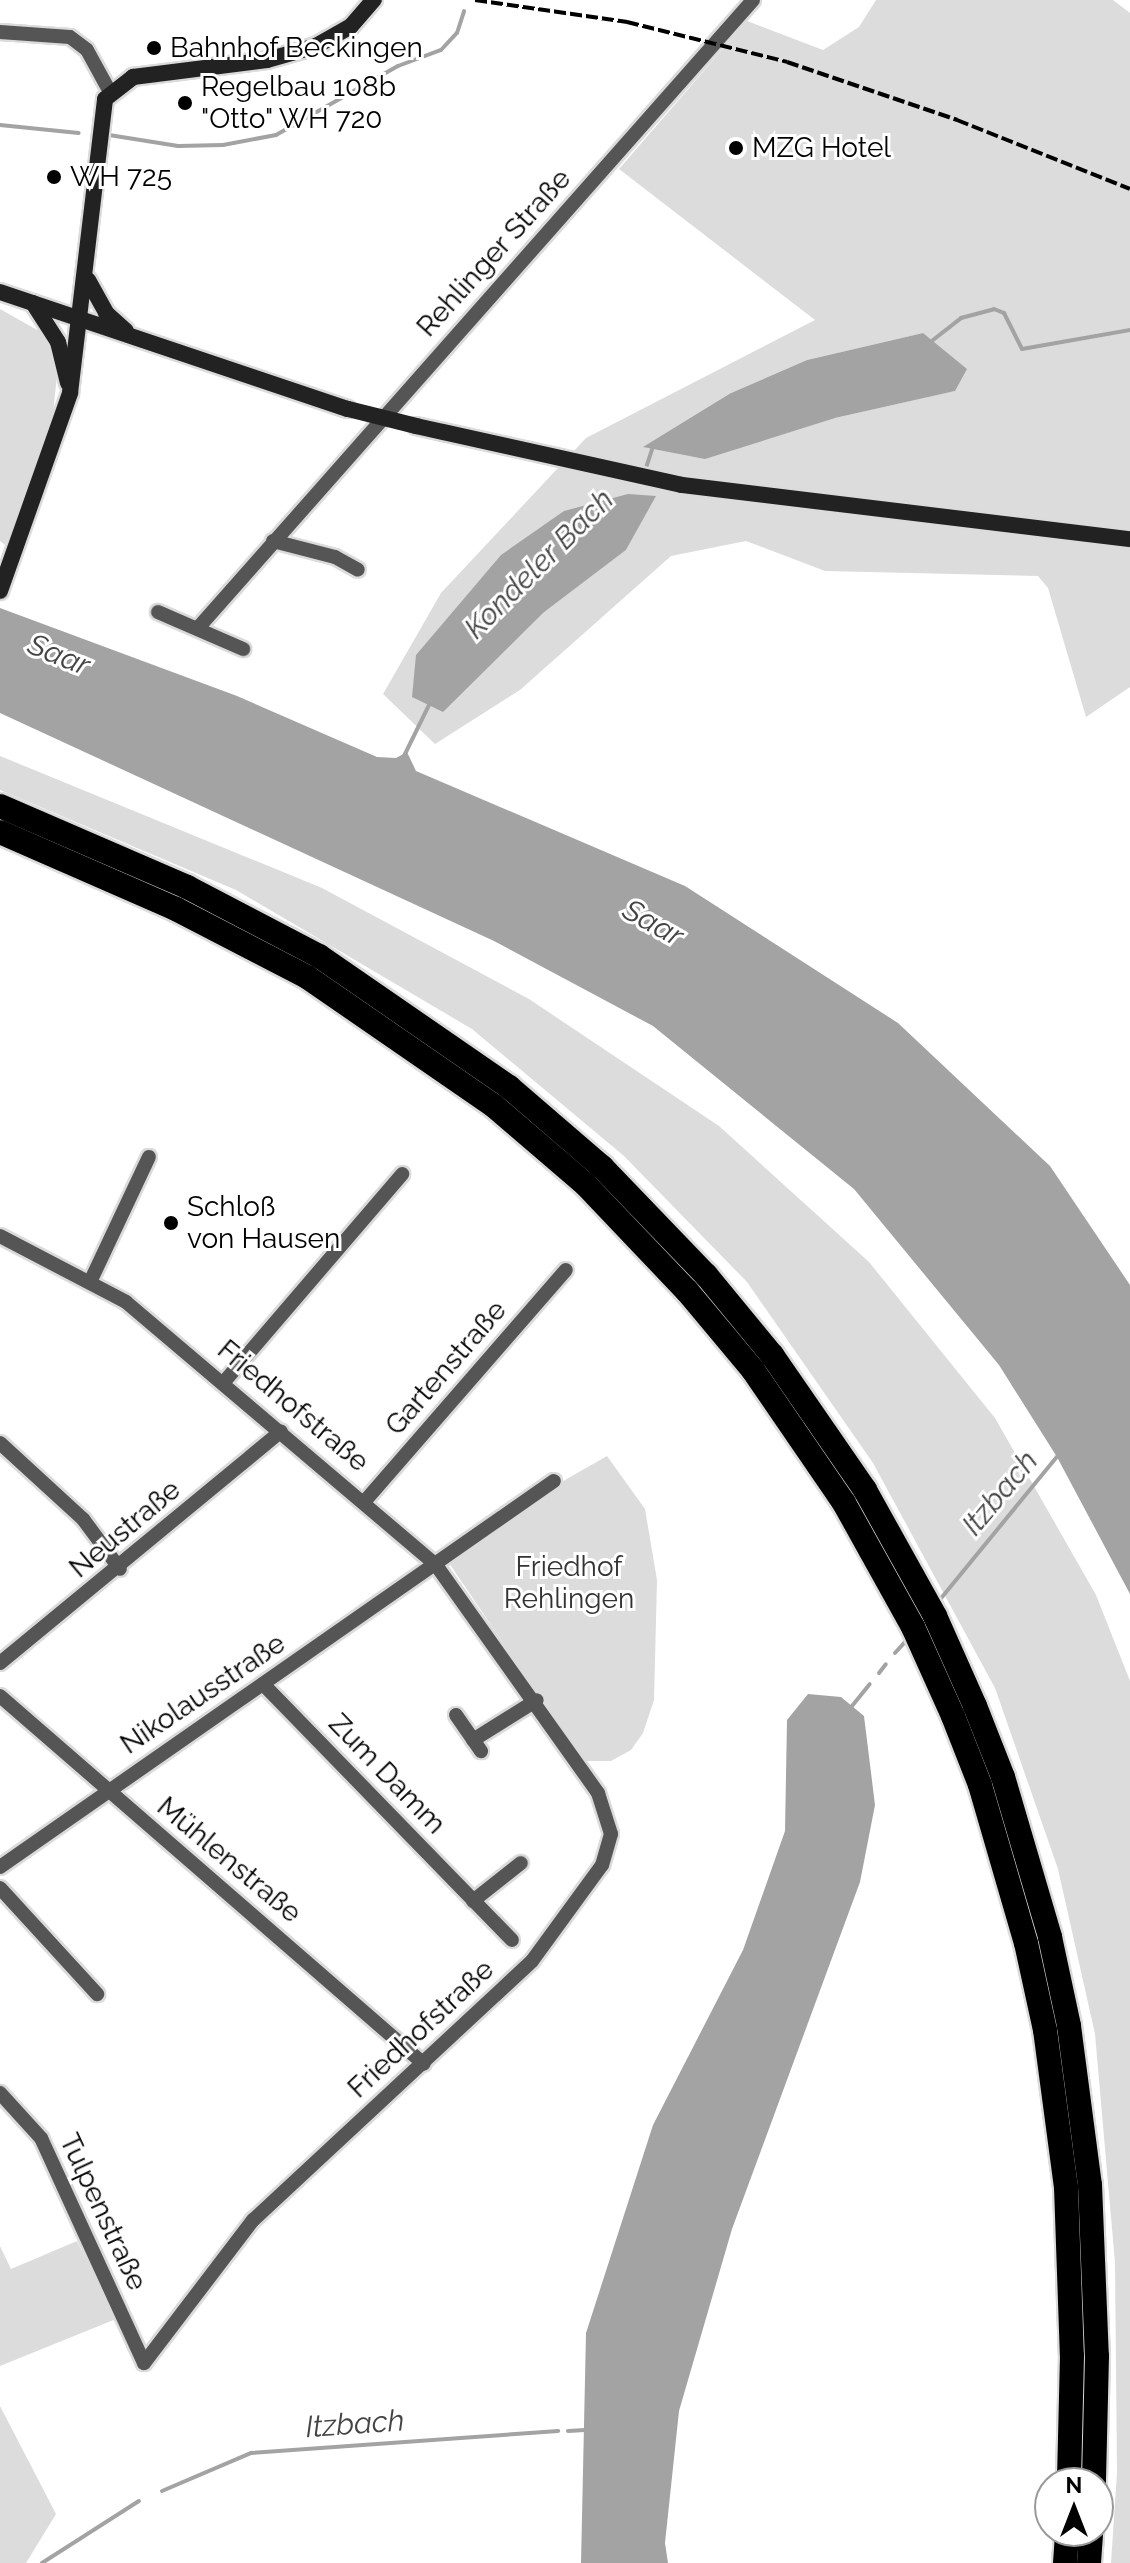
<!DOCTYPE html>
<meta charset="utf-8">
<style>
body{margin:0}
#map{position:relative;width:1130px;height:2563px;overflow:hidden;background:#fff;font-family:Raleway,sans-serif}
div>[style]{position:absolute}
.green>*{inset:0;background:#dcdcdc}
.water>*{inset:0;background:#a3a3a3}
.stream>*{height:4px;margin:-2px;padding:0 2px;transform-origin:2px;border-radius:2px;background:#a3a3a3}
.roads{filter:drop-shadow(2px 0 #dbdbdb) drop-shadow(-2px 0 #dbdbdb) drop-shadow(0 2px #dbdbdb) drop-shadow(0 -2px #dbdbdb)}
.minor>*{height:14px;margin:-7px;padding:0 7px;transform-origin:7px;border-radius:7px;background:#555}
.secondary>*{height:16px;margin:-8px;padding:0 8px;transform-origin:8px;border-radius:8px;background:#222}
.motorway>*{height:24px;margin:-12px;padding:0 12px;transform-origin:12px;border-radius:12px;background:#000}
.rail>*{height:4px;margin-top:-2px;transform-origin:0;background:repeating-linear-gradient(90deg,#000 0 12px,transparent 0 16px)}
.secondary-bridge>*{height:16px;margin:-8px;padding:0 8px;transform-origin:8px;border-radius:8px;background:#222}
.dots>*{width:22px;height:22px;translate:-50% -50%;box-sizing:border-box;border:4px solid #fff;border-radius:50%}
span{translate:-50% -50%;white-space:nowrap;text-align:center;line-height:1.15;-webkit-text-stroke:6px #fff;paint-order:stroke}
.poi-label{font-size:28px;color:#000}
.left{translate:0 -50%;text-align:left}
.street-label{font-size:28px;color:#000}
.park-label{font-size:28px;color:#333}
.water-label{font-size:30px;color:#444;font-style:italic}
.north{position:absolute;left:1034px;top:2467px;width:80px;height:80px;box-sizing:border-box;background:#fff;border:2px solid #999;border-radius:50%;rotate:0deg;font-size:22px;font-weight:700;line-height:32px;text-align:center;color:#000}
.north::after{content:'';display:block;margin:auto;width:28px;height:36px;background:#000;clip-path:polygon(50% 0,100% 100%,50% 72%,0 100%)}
</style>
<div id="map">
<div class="green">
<div style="clip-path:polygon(evenodd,876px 0,1113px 0,1130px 13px,1130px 687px,1086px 717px,1048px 588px,1038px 576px,825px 571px,746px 541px,671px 556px,520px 690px,435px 744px,383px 694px,441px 593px,586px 438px,815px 320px,619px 169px,747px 21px,823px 50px,859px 27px,876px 0,923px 333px,954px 391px,835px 418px,731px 393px,807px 360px,923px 333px,876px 0,655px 497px,626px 550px,543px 613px,655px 497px)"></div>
<div style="clip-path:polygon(0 309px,39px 331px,54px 352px,57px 375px,51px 434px,5px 545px,0 541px)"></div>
<div style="clip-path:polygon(0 756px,322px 888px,529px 999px,719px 1126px,869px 1262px,995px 1418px,1096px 1595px,1130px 1681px,1130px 2563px,1111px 2563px,1117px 2473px,1115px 2263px,1095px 2034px,1058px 1869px,995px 1688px,873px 1463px,747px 1282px,624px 1156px,472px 1029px,236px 890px,0 790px)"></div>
<div style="clip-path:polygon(607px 1456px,645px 1509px,657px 1580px,654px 1700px,643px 1733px,631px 1750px,611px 1761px,583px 1761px,449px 1563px,558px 1484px)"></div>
<div style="clip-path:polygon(77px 2241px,116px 2319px,0 2366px,0 2246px,11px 2269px)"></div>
<div style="clip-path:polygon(0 2406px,56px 2514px,26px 2563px,0 2563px)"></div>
</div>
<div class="water">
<div style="clip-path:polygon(923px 333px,967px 369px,955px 391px,835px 418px,705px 459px,643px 447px,731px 393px,807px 360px)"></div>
<div style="clip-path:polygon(628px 494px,656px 496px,626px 550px,543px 613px,443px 712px,412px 697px,416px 655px,501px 555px,564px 511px)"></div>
<div style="clip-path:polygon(0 608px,237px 696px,377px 757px,396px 758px,407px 752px,416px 771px,685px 886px,898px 1023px,1050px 1166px,1130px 1285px,1130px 1594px,1057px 1457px,999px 1365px,854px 1189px,653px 1026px,494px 941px,0 713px)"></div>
<div style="clip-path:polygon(808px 1694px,841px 1697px,864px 1716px,875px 1805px,860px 1882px,732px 2229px,679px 2411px,665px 2543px,668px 2563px,581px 2563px,586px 2333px,653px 2125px,743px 1950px,785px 1831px,787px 1720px)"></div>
</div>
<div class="stream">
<div style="left:0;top:125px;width:79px;rotate:5.8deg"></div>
<div style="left:109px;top:135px;width:70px;rotate:9.1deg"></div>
<div style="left:178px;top:146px;width:45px;rotate:-1.3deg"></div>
<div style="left:223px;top:145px;width:54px;rotate:-10.7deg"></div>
<div style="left:276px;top:135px;width:140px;rotate:-29.5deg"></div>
<div style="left:398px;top:66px;width:46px;rotate:-20.4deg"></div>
<div style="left:441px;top:50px;width:23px;rotate:-47deg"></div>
<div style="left:457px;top:33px;width:23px;rotate:-72deg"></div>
<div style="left:933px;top:340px;width:36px;rotate:-38deg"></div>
<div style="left:961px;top:318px;width:34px;rotate:-15deg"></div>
<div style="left:994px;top:309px;width:11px;rotate:22deg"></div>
<div style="left:1004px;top:313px;width:40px;rotate:63.4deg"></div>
<div style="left:1022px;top:349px;width:110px;rotate:-10deg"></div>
<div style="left:644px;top:474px;width:26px;rotate:-72deg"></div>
<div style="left:404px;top:756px;width:59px;rotate:-63.9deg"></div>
<div style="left:938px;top:1602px;width:191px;rotate:-50.7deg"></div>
<div style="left:895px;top:1653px;width:15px;rotate:-48deg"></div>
<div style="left:879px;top:1673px;width:11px;rotate:-52deg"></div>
<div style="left:852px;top:1706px;width:28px;rotate:-51deg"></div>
<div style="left:568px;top:2431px;width:17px;rotate:-3deg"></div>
<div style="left:162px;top:2491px;width:97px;rotate:-23.1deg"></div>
<div style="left:251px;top:2453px;width:308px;rotate:-4.1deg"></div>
<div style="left:42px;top:2563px;width:115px;rotate:-32.6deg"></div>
</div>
<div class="roads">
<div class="minor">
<div style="left:0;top:32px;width:70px;rotate:4.1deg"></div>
<div style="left:70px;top:37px;width:21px;rotate:37deg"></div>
<div style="left:87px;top:50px;width:48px;rotate:61.3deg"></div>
<div style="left:273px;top:541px;width:64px;rotate:14.5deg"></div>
<div style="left:335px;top:557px;width:26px;rotate:29deg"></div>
<div style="left:158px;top:612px;width:93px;rotate:23.5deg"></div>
<div style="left:198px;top:628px;width:838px;rotate:-48.53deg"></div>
<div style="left:0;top:1236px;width:142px;rotate:27.6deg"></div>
<div style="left:126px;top:1302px;width:407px;rotate:40.3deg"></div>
<div style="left:436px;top:1565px;width:280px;rotate:54.6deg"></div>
<div style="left:598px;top:1793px;width:43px;rotate:72.4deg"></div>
<div style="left:611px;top:1834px;width:32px;rotate:106deg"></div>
<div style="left:602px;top:1865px;width:119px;rotate:126.1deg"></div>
<div style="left:532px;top:1961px;width:381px;rotate:137.1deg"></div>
<div style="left:253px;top:2220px;width:180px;rotate:127.3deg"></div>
<div style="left:144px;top:2363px;width:247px;rotate:-114.6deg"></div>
<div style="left:41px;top:2138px;width:61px;rotate:-132.3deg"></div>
<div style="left:91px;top:1280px;width:136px;rotate:-64.8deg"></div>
<div style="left:224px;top:1382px;width:274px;rotate:-49.4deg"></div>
<div style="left:0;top:1443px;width:113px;rotate:42.5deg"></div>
<div style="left:83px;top:1519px;width:62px;rotate:53.5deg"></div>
<div style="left:365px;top:1501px;width:306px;rotate:-49deg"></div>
<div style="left:0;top:1663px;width:364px;rotate:-39.5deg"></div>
<div style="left:263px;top:1684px;width:357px;rotate:45.8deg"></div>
<div style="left:0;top:1696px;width:561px;rotate:40.96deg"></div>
<div style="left:456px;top:1715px;width:44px;rotate:55.2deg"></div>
<div style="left:473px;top:1740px;width:75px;rotate:-32deg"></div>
<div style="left:0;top:1867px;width:675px;rotate:-34.87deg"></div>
<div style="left:0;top:1888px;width:144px;rotate:47.5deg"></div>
<div style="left:473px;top:1901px;width:61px;rotate:-38.4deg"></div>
</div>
<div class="secondary">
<div style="left:88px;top:280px;width:38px;rotate:61deg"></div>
<div style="left:106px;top:313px;width:27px;rotate:42deg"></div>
<div style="left:0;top:292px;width:367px;rotate:18.6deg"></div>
<div style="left:33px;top:303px;width:46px;rotate:57.3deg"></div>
<div style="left:58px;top:342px;width:42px;rotate:76.3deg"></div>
<div style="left:416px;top:426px;width:272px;rotate:12.5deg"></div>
<div style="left:682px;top:485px;width:451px;rotate:6.9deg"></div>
<div style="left:0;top:591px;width:210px;rotate:-70.5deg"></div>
<div style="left:70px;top:393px;width:296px;rotate:-83.2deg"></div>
<div style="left:105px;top:99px;width:36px;rotate:-38deg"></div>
<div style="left:133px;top:77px;width:135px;rotate:-7.2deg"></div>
<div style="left:267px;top:60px;width:51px;rotate:-15.9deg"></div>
<div style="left:316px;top:46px;width:40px;rotate:-29.7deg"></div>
<div style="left:351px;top:26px;width:35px;rotate:-49deg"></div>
</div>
<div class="motorway">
<div style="left:0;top:806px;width:204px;rotate:23.4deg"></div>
<div style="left:187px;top:887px;width:149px;rotate:27.6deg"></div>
<div style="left:319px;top:956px;width:231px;rotate:34.6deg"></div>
<div style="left:509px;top:1087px;width:123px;rotate:40.7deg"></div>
<div style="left:602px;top:1167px;width:150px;rotate:46.1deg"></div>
<div style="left:706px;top:1275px;width:104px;rotate:50.5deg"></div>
<div style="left:772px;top:1355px;width:164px;rotate:55.4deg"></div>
<div style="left:865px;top:1490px;width:144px;rotate:60.9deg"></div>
<div style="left:935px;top:1616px;width:98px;rotate:66deg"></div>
<div style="left:975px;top:1706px;width:76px;rotate:68.5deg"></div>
<div style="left:1003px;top:1777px;width:167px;rotate:73.6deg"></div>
<div style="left:1050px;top:1937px;width:91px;rotate:77.9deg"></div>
<div style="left:1069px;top:2026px;width:160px;rotate:82.5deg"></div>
<div style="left:1090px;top:2185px;width:171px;rotate:87.7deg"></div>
<div style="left:1097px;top:2356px;width:127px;rotate:91.4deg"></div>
<div style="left:0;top:832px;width:192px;rotate:23.6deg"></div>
<div style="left:176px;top:909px;width:148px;rotate:27.4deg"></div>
<div style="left:307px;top:977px;width:227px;rotate:34.6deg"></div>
<div style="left:494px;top:1106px;width:120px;rotate:40.6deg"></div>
<div style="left:585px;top:1184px;width:148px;rotate:46.4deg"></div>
<div style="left:687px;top:1291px;width:103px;rotate:50.1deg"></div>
<div style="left:753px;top:1370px;width:161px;rotate:55.6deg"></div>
<div style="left:844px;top:1503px;width:142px;rotate:60.9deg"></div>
<div style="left:913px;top:1627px;width:98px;rotate:65.8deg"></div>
<div style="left:953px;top:1716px;width:74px;rotate:68.6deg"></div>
<div style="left:980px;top:1785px;width:165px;rotate:73.8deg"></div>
<div style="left:1026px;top:1943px;width:89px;rotate:77.7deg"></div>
<div style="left:1045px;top:2030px;width:158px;rotate:82.4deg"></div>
<div style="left:1066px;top:2187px;width:169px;rotate:88deg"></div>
<div style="left:1072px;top:2356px;width:127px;rotate:91.4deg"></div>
<div style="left:1065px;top:2563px;width:32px;rotate:-86deg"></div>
<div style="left:1089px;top:2563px;width:32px;rotate:-86deg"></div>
</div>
</div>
<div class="rail">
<div style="left:475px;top:0;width:154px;rotate:8.2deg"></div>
<div style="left:627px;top:22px;width:165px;rotate:14deg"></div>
<div style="left:787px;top:62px;width:180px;rotate:18.8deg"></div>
<div style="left:957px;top:120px;width:186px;rotate:21.7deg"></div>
</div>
<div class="secondary-bridge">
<div style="left:348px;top:409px;width:70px;rotate:14deg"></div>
</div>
<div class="dots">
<div style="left:154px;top:48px;background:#000"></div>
<div style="left:185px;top:103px;background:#000"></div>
<div style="left:736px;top:148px;background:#000"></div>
<div style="left:54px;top:177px;background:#000"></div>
<div style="left:171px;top:1223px;background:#000"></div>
</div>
<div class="poi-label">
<span class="left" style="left:170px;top:48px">Bahnhof Beckingen</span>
<span class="left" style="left:201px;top:103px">Regelbau 108b<br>"Otto" WH 720</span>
<span class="left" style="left:752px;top:148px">MZG Hotel</span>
<span class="left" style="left:70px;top:177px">WH 725</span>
<span class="left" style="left:187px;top:1223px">Schloß<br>von Hausen</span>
</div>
<div class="street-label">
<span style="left:494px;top:253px;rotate:-48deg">Rehlinger Straße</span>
<span style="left:446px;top:1368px;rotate:-49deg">Gartenstraße</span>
<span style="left:293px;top:1406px;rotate:40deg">Friedhofstraße</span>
<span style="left:125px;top:1529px;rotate:-40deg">Neustraße</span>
<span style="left:203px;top:1694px;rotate:-34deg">Nikolausstraße</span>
<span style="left:387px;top:1774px;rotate:46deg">Zum Damm</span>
<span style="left:229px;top:1860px;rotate:40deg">Mühlenstraße</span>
<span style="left:421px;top:2029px;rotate:-43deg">Friedhofstraße</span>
<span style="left:103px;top:2212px;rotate:65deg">Tulpenstraße</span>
</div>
<div class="park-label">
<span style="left:569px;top:1583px">Friedhof<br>Rehlingen</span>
</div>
<div class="water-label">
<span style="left:539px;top:564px;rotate:-45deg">Kondeler Bach</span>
<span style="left:59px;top:655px;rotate:22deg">Saar</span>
<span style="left:653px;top:923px;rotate:29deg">Saar</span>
<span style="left:1000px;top:1493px;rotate:-50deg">Itzbach</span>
<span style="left:355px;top:2424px;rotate:-4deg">Itzbach</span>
</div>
<div class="north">N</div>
</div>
